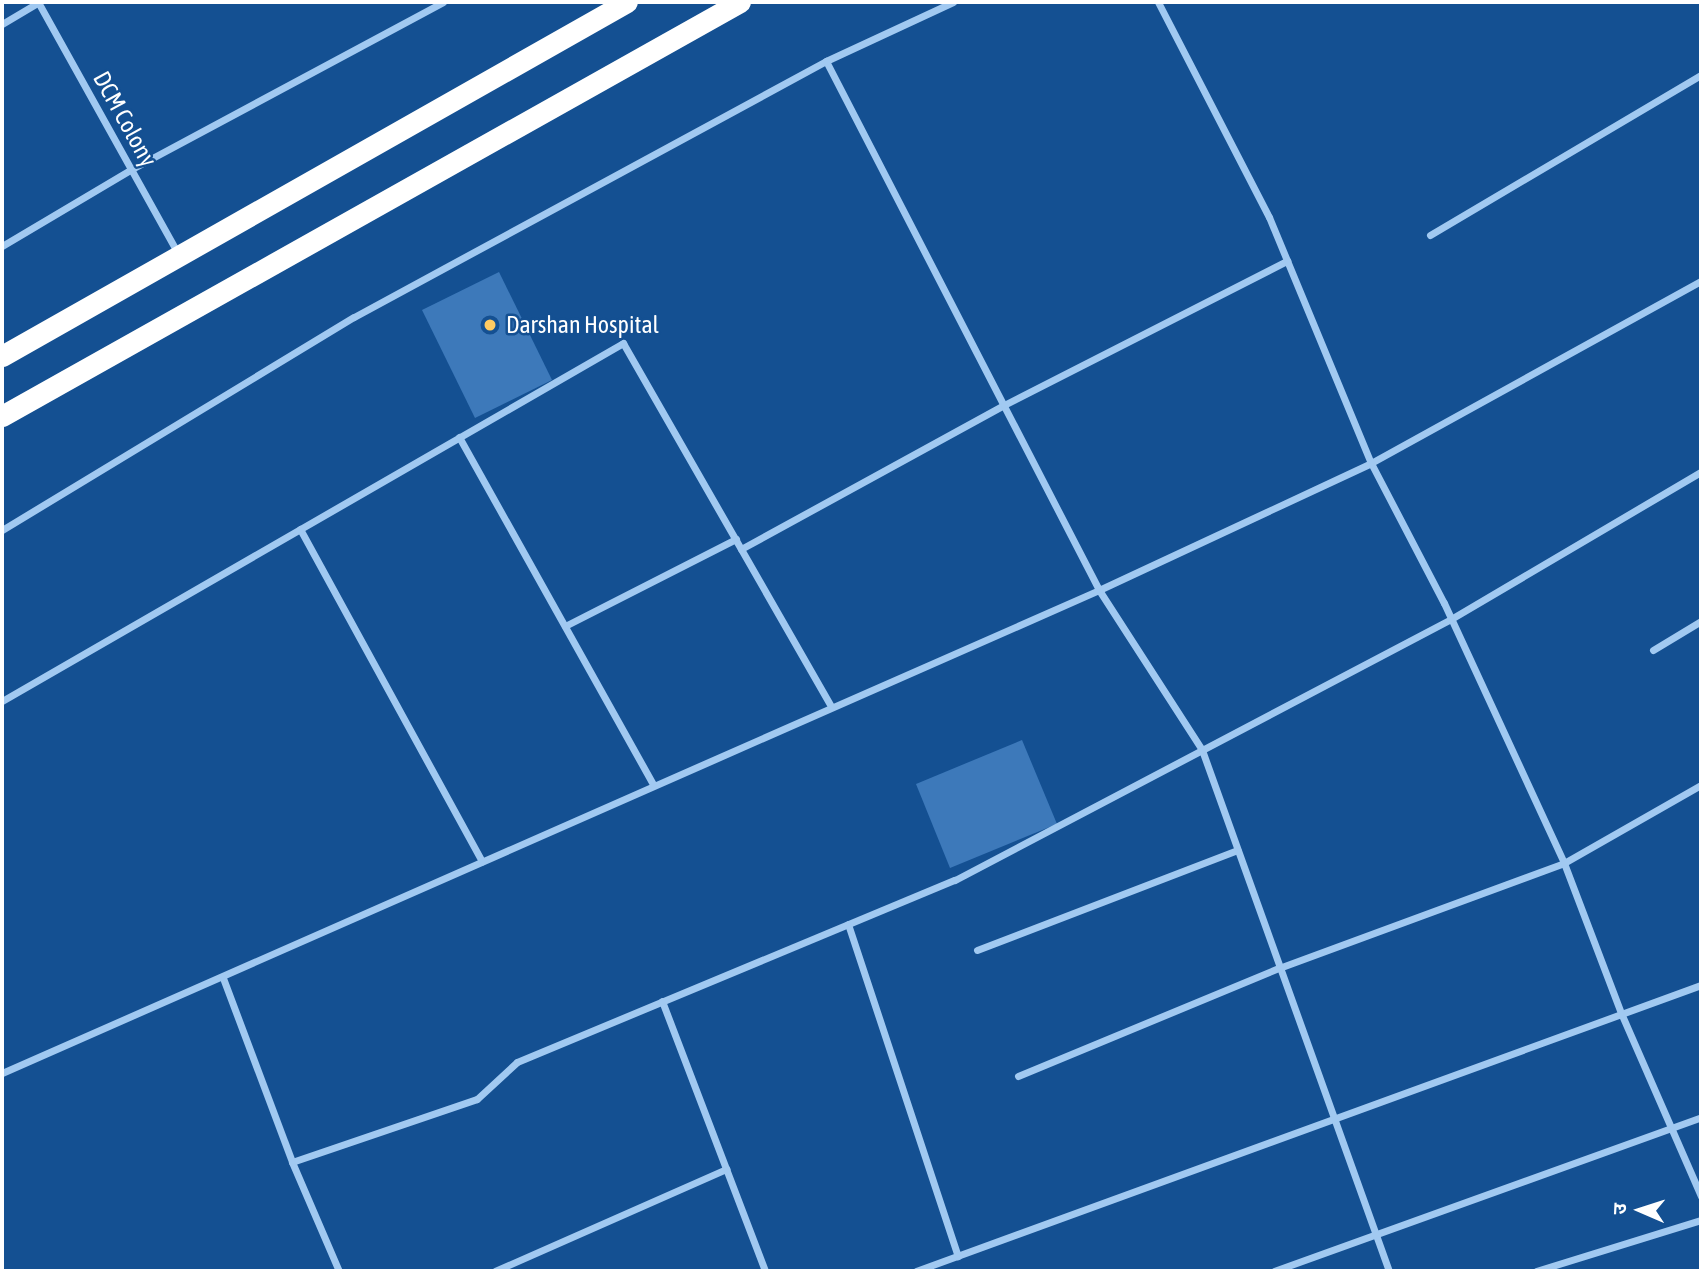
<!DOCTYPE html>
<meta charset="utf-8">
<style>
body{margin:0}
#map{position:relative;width:1703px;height:1273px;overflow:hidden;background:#145092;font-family:"Asap Condensed","Noto Sans Devanagari",sans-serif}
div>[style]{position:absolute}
.building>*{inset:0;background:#3d79ba}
.street>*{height:7px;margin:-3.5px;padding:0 3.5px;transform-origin:3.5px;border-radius:3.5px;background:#a1c9f1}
.highway>*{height:21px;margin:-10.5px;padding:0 10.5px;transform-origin:10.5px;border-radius:10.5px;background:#fff}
.dots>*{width:19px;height:19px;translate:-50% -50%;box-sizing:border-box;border:4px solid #145092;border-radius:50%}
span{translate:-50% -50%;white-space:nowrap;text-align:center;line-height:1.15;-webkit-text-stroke:5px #145092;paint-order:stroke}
.street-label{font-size:24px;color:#fff}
.poi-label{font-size:24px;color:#fff}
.left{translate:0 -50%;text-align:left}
.frame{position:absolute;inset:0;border:4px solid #fff;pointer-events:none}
.north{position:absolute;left:1605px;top:1175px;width:70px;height:70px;-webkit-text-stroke:5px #145092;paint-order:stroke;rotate:273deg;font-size:19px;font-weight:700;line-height:28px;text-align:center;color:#fff}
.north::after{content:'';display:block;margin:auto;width:24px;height:32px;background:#fff;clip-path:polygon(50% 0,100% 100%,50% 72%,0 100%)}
</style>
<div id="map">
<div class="building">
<div style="clip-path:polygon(499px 272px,552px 380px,475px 418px,422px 310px)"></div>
<div style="clip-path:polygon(1022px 740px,1057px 824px,950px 868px,916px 784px)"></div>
</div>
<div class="street">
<div style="left:38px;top:2px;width:290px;rotate:60.9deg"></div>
<div style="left:1158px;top:2px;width:242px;rotate:62.7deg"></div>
<div style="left:1269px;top:217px;width:266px;rotate:67.5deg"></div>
<div style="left:1371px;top:463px;width:158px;rotate:62.5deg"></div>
<div style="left:1444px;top:603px;width:286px;rotate:65.2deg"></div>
<div style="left:1564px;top:863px;width:160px;rotate:69.2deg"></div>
<div style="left:1621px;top:1013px;width:200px;rotate:66.4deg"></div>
<div style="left:2px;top:24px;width:43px;rotate:-30.7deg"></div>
<div style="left:826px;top:61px;width:595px;rotate:62.7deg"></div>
<div style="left:1099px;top:590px;width:190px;rotate:57.2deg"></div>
<div style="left:1202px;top:750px;width:554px;rotate:70.26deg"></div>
<div style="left:1430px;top:235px;width:315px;rotate:-30.6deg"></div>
<div style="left:2px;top:246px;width:149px;rotate:-30.7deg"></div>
<div style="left:130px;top:170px;width:355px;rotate:-28.2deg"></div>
<div style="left:459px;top:437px;width:398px;rotate:60.8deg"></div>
<div style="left:300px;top:529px;width:379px;rotate:61.3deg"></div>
<div style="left:2px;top:530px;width:411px;rotate:-31.2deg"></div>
<div style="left:354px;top:317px;width:537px;rotate:-28.47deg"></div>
<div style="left:826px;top:61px;width:140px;rotate:-24.9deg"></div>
<div style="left:741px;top:549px;width:300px;rotate:-28.7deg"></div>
<div style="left:1004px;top:405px;width:318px;rotate:-27deg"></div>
<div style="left:565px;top:626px;width:192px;rotate:-27deg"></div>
<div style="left:1653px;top:650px;width:56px;rotate:-31.1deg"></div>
<div style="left:2px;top:701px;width:717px;rotate:-29.96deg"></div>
<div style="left:623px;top:343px;width:418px;rotate:60.2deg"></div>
<div style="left:848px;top:924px;width:350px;rotate:71.7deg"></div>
<div style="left:977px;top:950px;width:279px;rotate:-21deg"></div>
<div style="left:223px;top:978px;width:197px;rotate:69.4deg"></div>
<div style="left:292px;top:1162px;width:119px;rotate:66.7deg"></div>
<div style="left:662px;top:1001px;width:289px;rotate:69.1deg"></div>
<div style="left:2px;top:1073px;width:1199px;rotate:-23.76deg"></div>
<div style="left:1099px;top:590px;width:300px;rotate:-25deg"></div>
<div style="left:1371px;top:463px;width:377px;rotate:-28.9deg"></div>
<div style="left:1018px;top:1076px;width:282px;rotate:-22.5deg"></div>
<div style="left:1279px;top:968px;width:304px;rotate:-20.2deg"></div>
<div style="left:1564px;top:863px;width:158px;rotate:-29.7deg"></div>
<div style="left:292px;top:1162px;width:195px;rotate:-18.8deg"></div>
<div style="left:477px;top:1099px;width:54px;rotate:-42.8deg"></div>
<div style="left:517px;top:1062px;width:474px;rotate:-22.6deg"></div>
<div style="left:955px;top:880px;width:560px;rotate:-27.75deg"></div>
<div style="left:1451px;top:619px;width:290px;rotate:-30.5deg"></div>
<div style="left:495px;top:1271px;width:253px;rotate:-23.8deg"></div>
<div style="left:916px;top:1271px;width:835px;rotate:-20.02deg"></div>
<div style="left:1274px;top:1271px;width:454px;rotate:-19.8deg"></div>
<div style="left:1536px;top:1271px;width:173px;rotate:-17.2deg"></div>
</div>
<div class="highway">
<div style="left:2px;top:356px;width:718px;rotate:-29.53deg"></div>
<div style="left:2px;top:416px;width:846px;rotate:-29.29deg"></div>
</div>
<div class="dots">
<div style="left:490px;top:325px;background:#ffcb62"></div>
</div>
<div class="street-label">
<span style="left:125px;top:119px;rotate:61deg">DCM Colony</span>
</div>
<div class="poi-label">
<span class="left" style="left:506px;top:325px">Darshan Hospital</span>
</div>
<div class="frame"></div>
<div class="north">उ</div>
</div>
